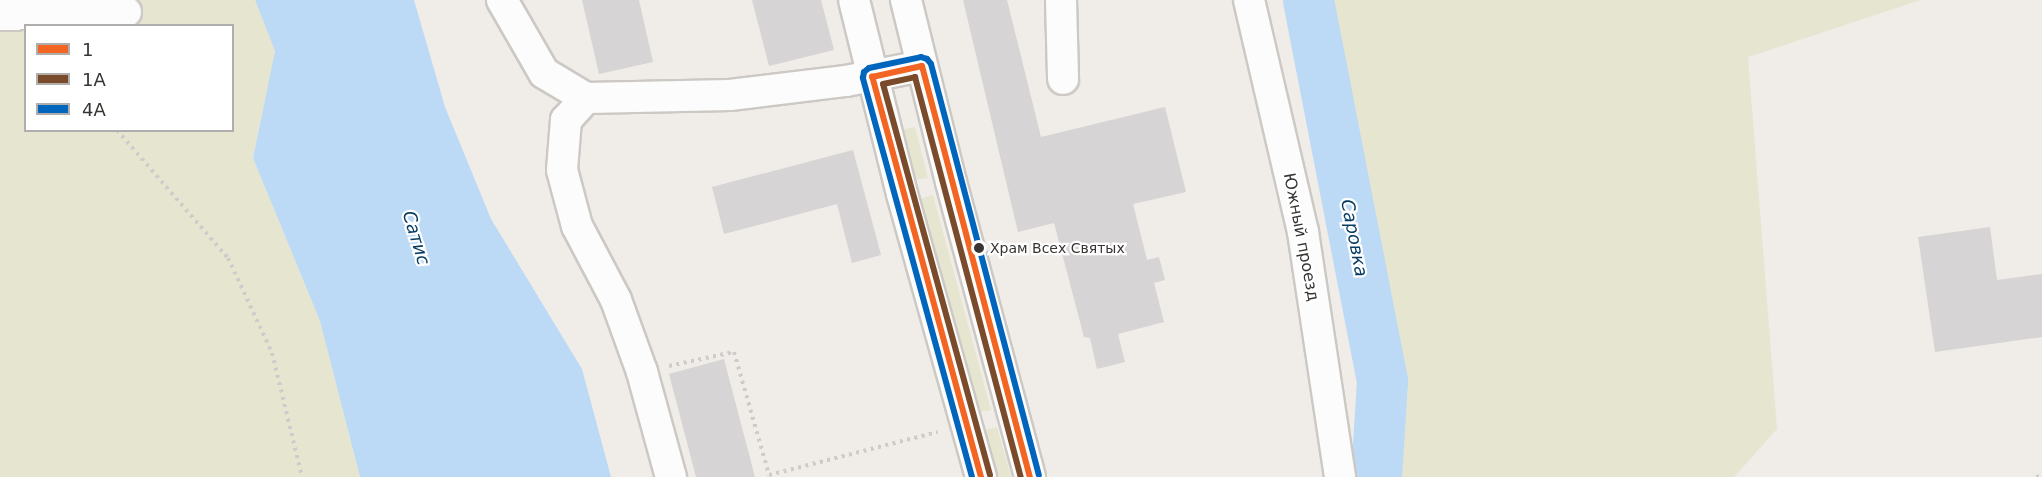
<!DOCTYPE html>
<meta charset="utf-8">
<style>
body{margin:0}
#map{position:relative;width:2042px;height:477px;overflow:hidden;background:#f0ece8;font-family:"DejaVu Sans",sans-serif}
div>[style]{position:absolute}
.green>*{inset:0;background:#e6e5d0}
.water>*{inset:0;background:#bcdaf5}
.river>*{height:51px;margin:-25.5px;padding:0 25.5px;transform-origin:25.5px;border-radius:25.5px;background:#bcdaf5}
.building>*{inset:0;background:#d6d4d4}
.path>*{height:4px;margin-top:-2px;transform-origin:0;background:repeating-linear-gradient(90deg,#cdcccb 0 3px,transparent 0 7.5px)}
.roads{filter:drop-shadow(2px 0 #ccc9c5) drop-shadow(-2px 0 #ccc9c5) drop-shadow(0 2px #ccc9c5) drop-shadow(0 -2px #ccc9c5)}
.minor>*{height:30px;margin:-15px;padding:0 15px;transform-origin:15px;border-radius:15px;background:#fdfcfc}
.bus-1>*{height:6px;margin:-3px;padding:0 3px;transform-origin:3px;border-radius:3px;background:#f26522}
.bus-2>*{height:6px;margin:-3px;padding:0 3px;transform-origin:3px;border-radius:3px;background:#7a4b2a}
.bus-3>*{height:6px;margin:-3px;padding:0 3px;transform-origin:3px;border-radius:3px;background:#0065bd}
.dots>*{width:16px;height:16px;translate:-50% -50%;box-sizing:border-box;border:3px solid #fff;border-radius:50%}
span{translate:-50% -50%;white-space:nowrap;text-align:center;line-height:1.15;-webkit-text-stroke:4.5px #fff;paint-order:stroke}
.bus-label{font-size:14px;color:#373431}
.left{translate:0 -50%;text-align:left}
.street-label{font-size:16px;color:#373431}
.water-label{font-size:18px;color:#083e63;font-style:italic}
.legend{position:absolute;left:24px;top:24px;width:210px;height:108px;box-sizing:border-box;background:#fff;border:2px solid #afaead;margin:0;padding:8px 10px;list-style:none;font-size:18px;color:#373431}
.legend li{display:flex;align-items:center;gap:12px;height:30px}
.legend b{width:30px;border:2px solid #afaead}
</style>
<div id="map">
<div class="green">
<div style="clip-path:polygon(evenodd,0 0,255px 0,275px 51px,253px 158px,320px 321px,360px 477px,0 477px,0 0,26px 26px,232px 26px,232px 130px,26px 130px,26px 26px)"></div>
<div style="clip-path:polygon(1331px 0,1921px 0,1748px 57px,1777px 429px,1734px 477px,1395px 477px,1404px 442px)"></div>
<div style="clip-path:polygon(915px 127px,928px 178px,913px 180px,900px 130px)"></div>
<div style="clip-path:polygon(933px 195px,991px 410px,973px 413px,917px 200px)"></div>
<div style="clip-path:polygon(997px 427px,1011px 477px,993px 477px,980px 431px)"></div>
</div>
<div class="water">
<div style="clip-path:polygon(255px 0,414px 0,445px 107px,491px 219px,582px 369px,611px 477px,360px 477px,320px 321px,253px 158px,275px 51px)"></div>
</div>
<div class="river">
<div style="left:1308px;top:0;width:388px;rotate:79deg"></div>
<div style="left:1382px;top:381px;width:96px;rotate:93.6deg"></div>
</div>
<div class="building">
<div style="clip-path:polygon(582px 0,639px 0,653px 62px,599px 74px)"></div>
<div style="clip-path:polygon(752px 0,821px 0,834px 50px,769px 66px)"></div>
<div style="clip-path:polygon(963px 0,1007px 0,1041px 137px,1165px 107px,1186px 192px,1133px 204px,1147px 260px,1159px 257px,1165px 280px,1154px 283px,1164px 322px,1118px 334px,1125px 362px,1097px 369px,1090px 338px,1084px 337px,1054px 223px,1018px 232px)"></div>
<div style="clip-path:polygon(853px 150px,881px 255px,852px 263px,837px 204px,724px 234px,712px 187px)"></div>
<div style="clip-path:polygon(1990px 227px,1997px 280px,2042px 274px,2042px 337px,1935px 352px,1918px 237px)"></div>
<div style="clip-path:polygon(724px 359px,755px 477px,696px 477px,669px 374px)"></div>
</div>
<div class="path">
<div style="left:117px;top:130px;width:169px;rotate:49.1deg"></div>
<div style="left:228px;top:258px;width:105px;rotate:65.1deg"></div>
<div style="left:272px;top:353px;width:128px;rotate:76.4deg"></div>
<div style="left:669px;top:366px;width:66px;rotate:-12.2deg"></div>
<div style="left:734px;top:352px;width:128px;rotate:74.1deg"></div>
<div style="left:769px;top:475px;width:174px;rotate:-14.3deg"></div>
<div style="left:2036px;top:477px;width:6px;rotate:-9deg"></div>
</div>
<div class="roads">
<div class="minor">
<div style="left:502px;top:0;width:84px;rotate:60.1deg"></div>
<div style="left:544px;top:73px;width:49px;rotate:30.8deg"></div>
<div style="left:586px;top:98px;width:144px;rotate:-1.2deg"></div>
<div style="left:730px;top:95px;width:117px;rotate:-6.9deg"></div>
<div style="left:846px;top:81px;width:77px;rotate:-11.2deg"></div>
<div style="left:854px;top:0;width:200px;rotate:76.1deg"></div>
<div style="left:902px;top:194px;width:294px;rotate:74.4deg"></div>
<div style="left:906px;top:0;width:187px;rotate:76.1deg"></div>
<div style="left:951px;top:182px;width:305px;rotate:75deg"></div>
<div style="left:1061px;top:0;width:79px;rotate:88.5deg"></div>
<div style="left:1249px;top:0;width:238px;rotate:76.9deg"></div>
<div style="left:1303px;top:232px;width:248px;rotate:81.4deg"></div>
<div style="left:0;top:15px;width:126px;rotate:-1.4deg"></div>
<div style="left:586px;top:98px;width:30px;rotate:132deg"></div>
<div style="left:566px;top:120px;width:50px;rotate:94.6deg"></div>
<div style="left:562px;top:170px;width:58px;rotate:75deg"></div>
<div style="left:577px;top:226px;width:84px;rotate:62.2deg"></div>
<div style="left:616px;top:300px;width:77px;rotate:70.1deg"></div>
<div style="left:642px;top:372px;width:109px;rotate:74.6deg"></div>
</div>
</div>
<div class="bus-1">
<div style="left:981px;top:477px;width:415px;rotate:-105.2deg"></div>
<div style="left:872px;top:77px;width:51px;rotate:-12.4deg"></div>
<div style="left:922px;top:66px;width:425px;rotate:75.3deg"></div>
</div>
<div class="bus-2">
<div style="left:990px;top:475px;width:405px;rotate:-105.3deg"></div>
<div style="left:883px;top:84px;width:33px;rotate:-12deg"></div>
<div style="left:915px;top:77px;width:414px;rotate:75.2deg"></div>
</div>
<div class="bus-3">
<div style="left:972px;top:477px;width:414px;rotate:-105.3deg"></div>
<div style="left:863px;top:78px;width:6px;rotate:-81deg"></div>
<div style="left:864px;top:72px;width:6px;rotate:-39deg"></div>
<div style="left:869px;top:68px;width:53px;rotate:-11.9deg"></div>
<div style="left:921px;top:57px;width:6px;rotate:18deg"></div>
<div style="left:927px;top:59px;width:6px;rotate:51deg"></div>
<div style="left:931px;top:64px;width:425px;rotate:75.3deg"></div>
</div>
<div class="dots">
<div style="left:979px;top:248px;background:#373431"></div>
</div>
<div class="bus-label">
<span class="left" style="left:990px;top:248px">Храм Всех Святых</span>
</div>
<div class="street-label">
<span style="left:1301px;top:237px;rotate:79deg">Южный проезд</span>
</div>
<div class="water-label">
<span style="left:416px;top:238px;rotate:73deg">Сатис</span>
<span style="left:1354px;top:238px;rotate:79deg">Саровка</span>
</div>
<ul class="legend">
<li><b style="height:8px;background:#f26522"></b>1</li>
<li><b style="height:8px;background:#7a4b2a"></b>1А</li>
<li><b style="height:8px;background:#0065bd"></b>4А</li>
</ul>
</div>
